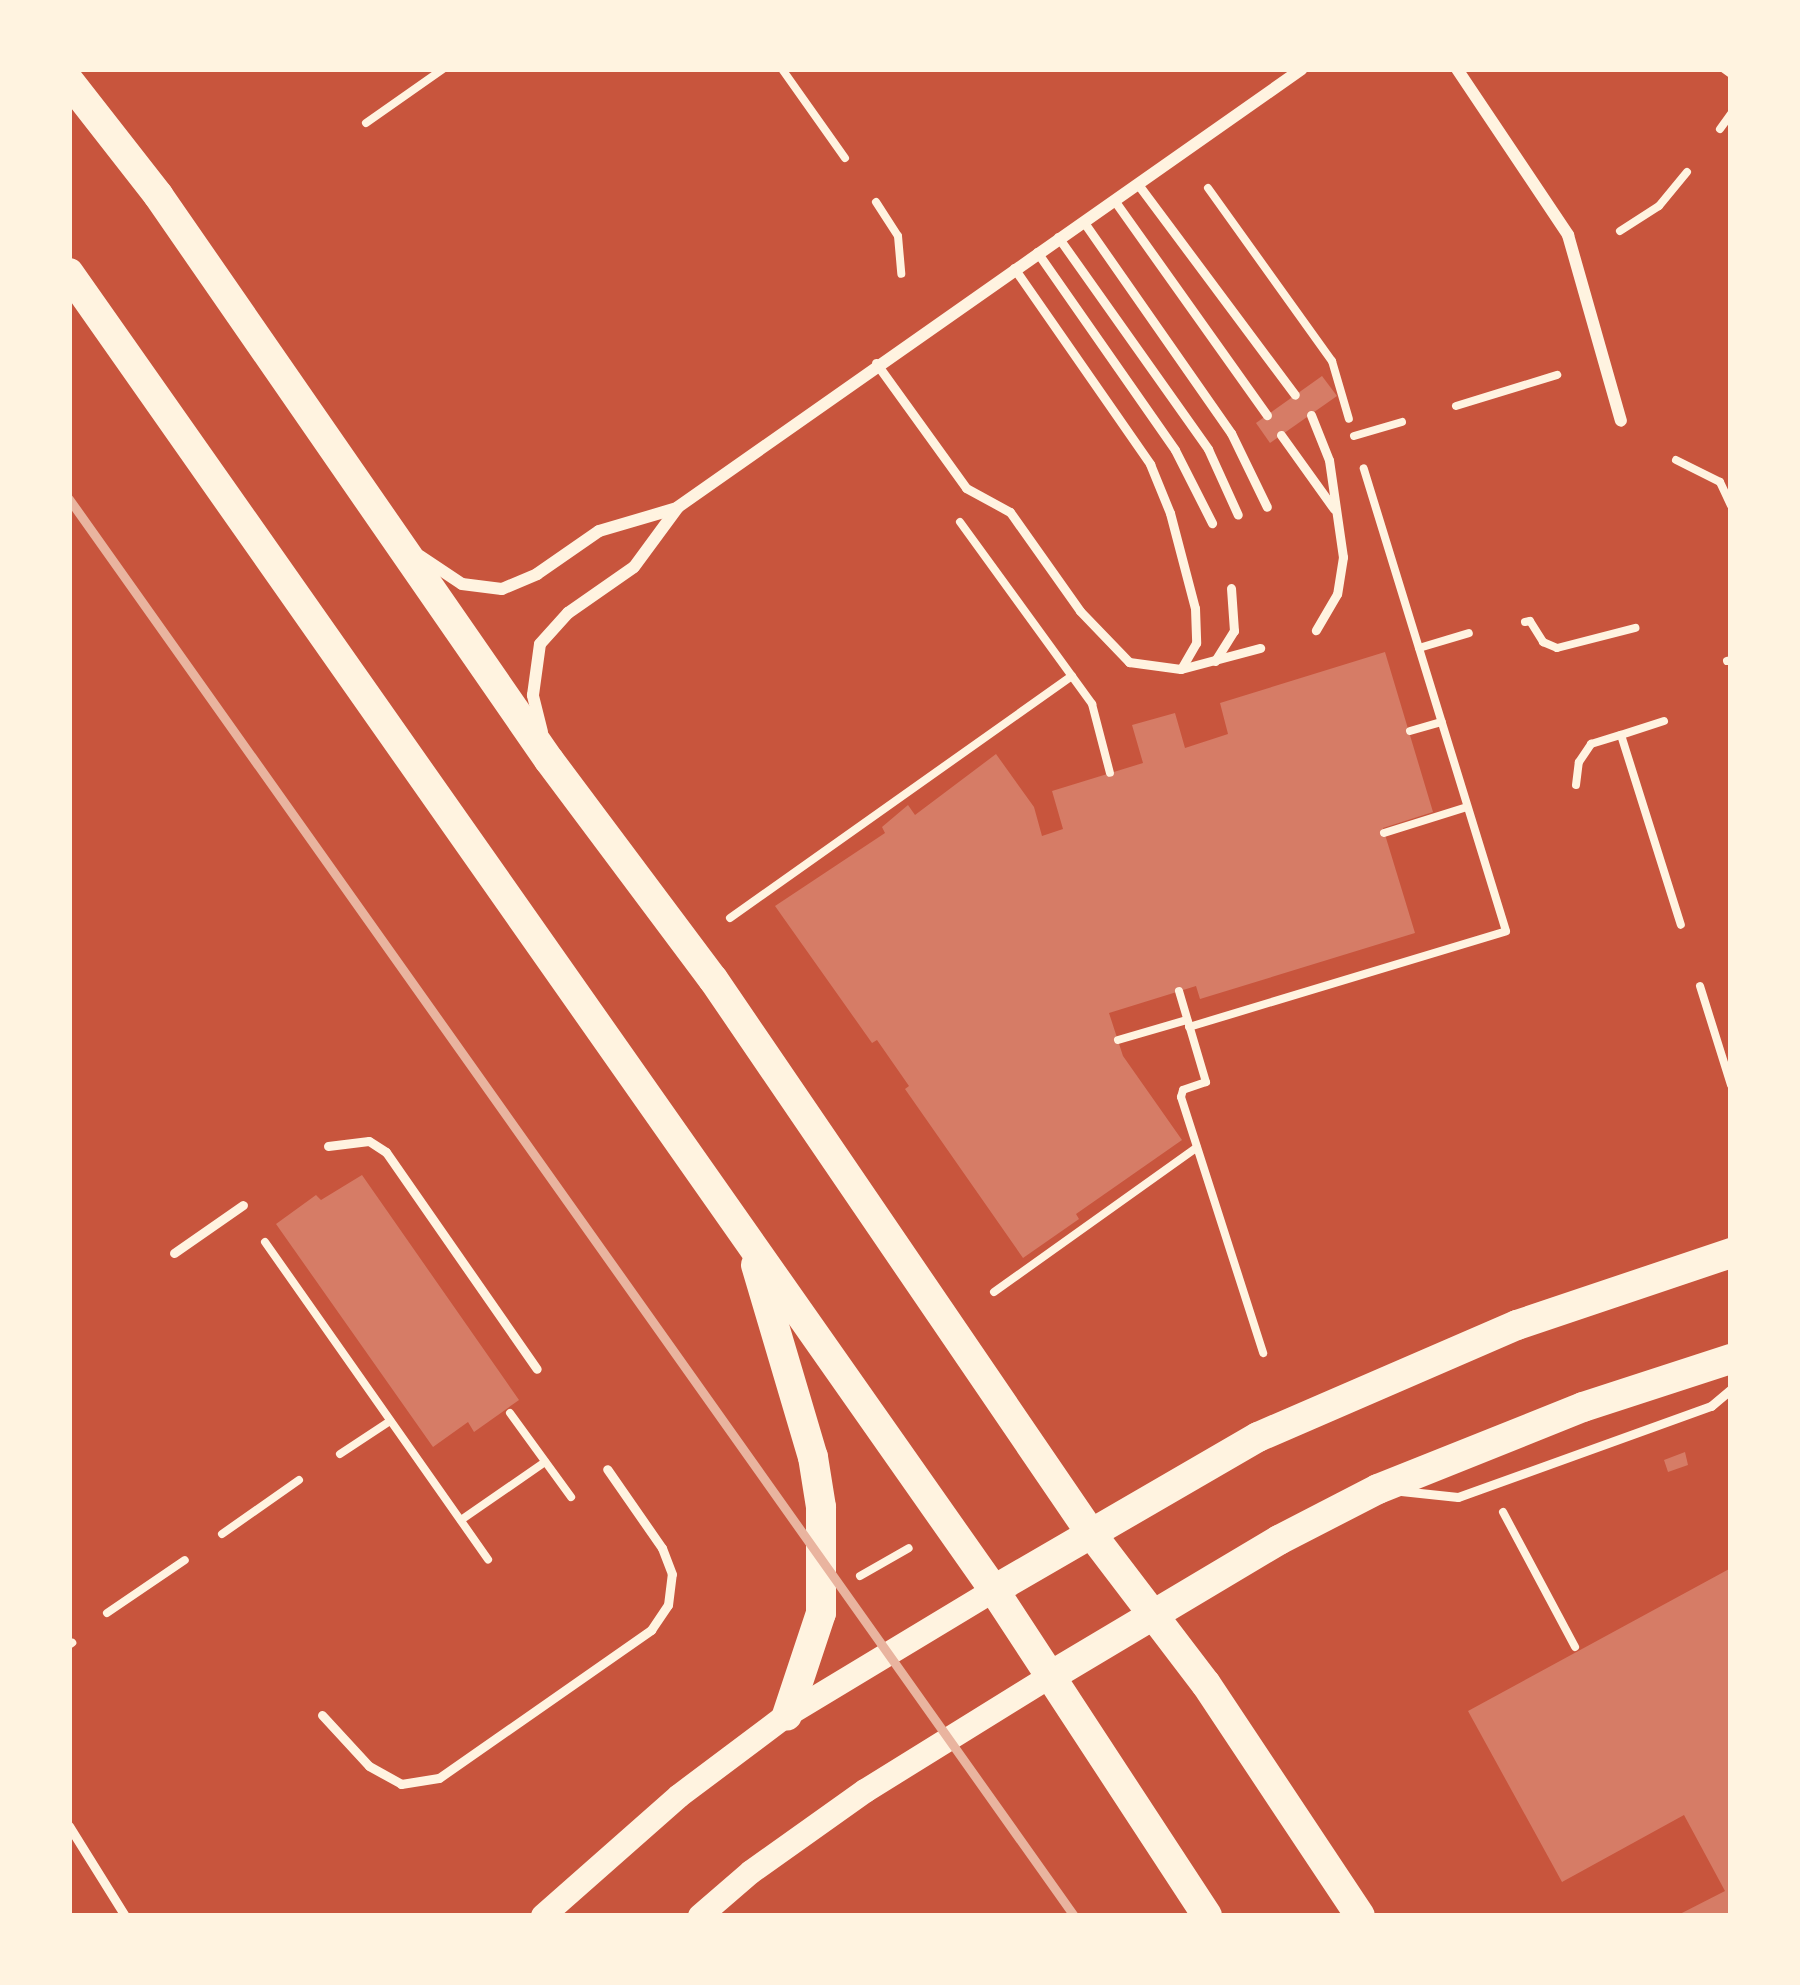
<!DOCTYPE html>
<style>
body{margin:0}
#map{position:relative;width:1800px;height:1985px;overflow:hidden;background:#c8553d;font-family:Manrope,sans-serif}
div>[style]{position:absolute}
.building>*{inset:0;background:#d67c66}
.path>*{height:8px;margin:-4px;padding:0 4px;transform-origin:4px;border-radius:4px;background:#fff3e0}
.service>*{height:9px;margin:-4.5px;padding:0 4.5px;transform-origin:4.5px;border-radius:4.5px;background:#fff3e0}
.minor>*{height:12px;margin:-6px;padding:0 6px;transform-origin:6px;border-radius:6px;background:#fff3e0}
.secondary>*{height:24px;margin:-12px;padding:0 12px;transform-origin:12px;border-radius:12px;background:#fff3e0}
.primary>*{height:30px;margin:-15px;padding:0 15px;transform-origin:15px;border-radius:15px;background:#fff3e0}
.rail>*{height:9px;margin:-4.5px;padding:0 4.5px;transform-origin:4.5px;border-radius:4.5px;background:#e9b49f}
span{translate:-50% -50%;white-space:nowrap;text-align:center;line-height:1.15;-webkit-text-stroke:9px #fff3e0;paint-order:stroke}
.frame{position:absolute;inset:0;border:72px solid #fff3e0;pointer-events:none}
</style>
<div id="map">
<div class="building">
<div style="clip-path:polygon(1322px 376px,1337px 396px,1270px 443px,1256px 423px)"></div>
<div style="clip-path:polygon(1385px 652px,1433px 812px,1383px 828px,1415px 933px,1200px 999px,1196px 986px,1109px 1013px,1123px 1056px,1182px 1140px,1076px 1214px,1079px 1219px,1023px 1258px,905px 1089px,909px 1086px,877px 1040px,872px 1043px,775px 906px,885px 833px,882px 827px,908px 805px,915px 815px,996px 754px,1034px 807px,1042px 836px,1063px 829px,1052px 791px,1143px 763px,1132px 725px,1175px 713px,1185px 748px,1228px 734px,1220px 703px)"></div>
<div style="clip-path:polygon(362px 1175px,519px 1400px,474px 1432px,468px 1422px,433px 1447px,276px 1224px,316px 1195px,321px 1200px)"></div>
<div style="clip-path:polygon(1685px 1452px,1688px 1465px,1668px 1472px,1664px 1460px)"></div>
<div style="clip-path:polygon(1731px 1568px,1731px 1916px,1676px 1916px,1725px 1891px,1684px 1815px,1562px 1882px,1468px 1711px)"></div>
</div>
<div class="path">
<div style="left:782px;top:69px;width:109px;rotate:54.7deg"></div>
<div style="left:1724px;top:69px;width:9px;rotate:36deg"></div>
<div style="left:366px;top:123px;width:94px;rotate:-35deg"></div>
<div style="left:1720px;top:129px;width:19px;rotate:-54deg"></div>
<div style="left:1208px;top:188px;width:213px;rotate:54.4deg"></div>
<div style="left:1332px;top:361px;width:60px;rotate:73.7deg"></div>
<div style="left:876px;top:202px;width:40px;rotate:57.1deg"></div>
<div style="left:898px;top:236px;width:38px;rotate:85deg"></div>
<div style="left:1620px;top:231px;width:46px;rotate:-32.7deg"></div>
<div style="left:1659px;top:206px;width:44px;rotate:-50.5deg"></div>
<div style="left:1456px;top:406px;width:106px;rotate:-17.1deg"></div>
<div style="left:1354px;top:436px;width:50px;rotate:-16.3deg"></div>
<div style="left:1676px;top:460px;width:49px;rotate:26.6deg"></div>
<div style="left:1720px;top:482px;width:26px;rotate:65deg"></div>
<div style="left:960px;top:522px;width:225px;rotate:54deg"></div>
<div style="left:1092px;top:704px;width:71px;rotate:75.4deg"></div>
<div style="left:1525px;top:622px;width:5px;rotate:-11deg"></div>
<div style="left:1530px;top:621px;width:25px;rotate:58deg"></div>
<div style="left:1543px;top:642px;width:15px;rotate:23deg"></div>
<div style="left:1557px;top:648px;width:81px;rotate:-14.4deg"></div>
<div style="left:1419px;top:648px;width:52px;rotate:-16.7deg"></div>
<div style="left:1727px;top:661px;width:4px;rotate:-14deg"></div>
<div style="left:1664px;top:721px;width:45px;rotate:162deg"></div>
<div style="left:1621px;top:735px;width:199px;rotate:72.5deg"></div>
<div style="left:1410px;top:731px;width:33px;rotate:-16deg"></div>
<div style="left:1576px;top:785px;width:23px;rotate:-83deg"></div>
<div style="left:1579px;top:762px;width:22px;rotate:-56deg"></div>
<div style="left:1591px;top:744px;width:31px;rotate:-17deg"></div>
<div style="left:1384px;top:833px;width:87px;rotate:-17.4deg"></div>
<div style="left:730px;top:918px;width:419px;rotate:-35.3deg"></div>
<div style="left:1700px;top:986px;width:104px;rotate:72.6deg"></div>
<div style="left:1179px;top:991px;width:95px;rotate:73.5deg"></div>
<div style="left:1206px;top:1082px;width:24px;rotate:161deg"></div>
<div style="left:1183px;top:1090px;width:7px;rotate:106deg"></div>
<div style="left:1181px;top:1097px;width:269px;rotate:72.2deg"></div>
<div style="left:1189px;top:1027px;width:331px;rotate:-16.8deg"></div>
<div style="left:1506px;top:931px;width:484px;rotate:-107.1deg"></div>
<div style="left:1118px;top:1040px;width:72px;rotate:-16.2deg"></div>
<div style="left:265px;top:1242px;width:388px;rotate:54.9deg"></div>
<div style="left:994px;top:1292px;width:249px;rotate:-35.5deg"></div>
<div style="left:510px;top:1413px;width:104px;rotate:54deg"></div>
<div style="left:340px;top:1454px;width:60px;rotate:-33.4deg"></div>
<div style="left:1503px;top:1512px;width:153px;rotate:61.9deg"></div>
<div style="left:461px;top:1520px;width:102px;rotate:-34.6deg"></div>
<div style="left:222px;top:1534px;width:94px;rotate:-35deg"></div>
<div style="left:860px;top:1576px;width:56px;rotate:-29.7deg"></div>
<div style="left:107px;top:1613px;width:94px;rotate:-34.2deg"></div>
<div style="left:69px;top:1645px;width:4px;rotate:-34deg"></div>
</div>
<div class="service">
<div style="left:1137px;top:183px;width:264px;rotate:53.3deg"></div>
<div style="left:1114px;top:200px;width:264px;rotate:54.6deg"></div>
<div style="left:1083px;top:221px;width:259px;rotate:55.1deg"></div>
<div style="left:1231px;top:433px;width:82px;rotate:64.1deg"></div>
<div style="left:1058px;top:237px;width:260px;rotate:54.7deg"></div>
<div style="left:1208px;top:449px;width:72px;rotate:65.6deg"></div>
<div style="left:1037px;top:252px;width:241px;rotate:55.1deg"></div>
<div style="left:1175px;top:450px;width:82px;rotate:63.1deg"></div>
<div style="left:1014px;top:268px;width:239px;rotate:55.2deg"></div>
<div style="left:1150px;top:464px;width:53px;rotate:67.8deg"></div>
<div style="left:1170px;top:513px;width:98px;rotate:75.3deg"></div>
<div style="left:1195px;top:608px;width:35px;rotate:88deg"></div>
<div style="left:1196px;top:643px;width:30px;rotate:120deg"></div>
<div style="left:876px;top:363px;width:154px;rotate:54.2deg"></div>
<div style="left:966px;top:488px;width:50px;rotate:28.6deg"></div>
<div style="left:1010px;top:512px;width:121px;rotate:54.7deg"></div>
<div style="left:1080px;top:611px;width:71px;rotate:46.1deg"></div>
<div style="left:1129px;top:662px;width:52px;rotate:7.7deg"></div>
<div style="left:1181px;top:669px;width:82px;rotate:-14.9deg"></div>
<div style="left:1311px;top:415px;width:48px;rotate:68.2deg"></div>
<div style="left:1329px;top:460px;width:98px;rotate:81.8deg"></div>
<div style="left:1343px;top:557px;width:37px;rotate:99deg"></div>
<div style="left:1337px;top:594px;width:42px;rotate:120.3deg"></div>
<div style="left:1281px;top:435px;width:91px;rotate:54.4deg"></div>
<div style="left:1215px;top:661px;width:36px;rotate:-58deg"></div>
<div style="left:1234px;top:631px;width:43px;rotate:-94deg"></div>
<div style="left:328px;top:1146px;width:41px;rotate:-7deg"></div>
<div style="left:369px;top:1141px;width:20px;rotate:33deg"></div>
<div style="left:386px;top:1152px;width:264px;rotate:55.2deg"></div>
<div style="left:174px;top:1253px;width:84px;rotate:-34.8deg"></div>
<div style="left:1401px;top:1491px;width:57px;rotate:6deg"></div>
<div style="left:1458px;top:1497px;width:269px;rotate:-19.8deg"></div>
<div style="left:1711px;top:1406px;width:26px;rotate:-40deg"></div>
<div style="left:322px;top:1715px;width:69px;rotate:47.3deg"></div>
<div style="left:369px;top:1766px;width:37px;rotate:29deg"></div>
<div style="left:401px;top:1784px;width:38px;rotate:-9deg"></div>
<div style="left:439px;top:1778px;width:259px;rotate:-34.9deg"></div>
<div style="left:651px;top:1630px;width:30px;rotate:-56deg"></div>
<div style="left:668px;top:1605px;width:31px;rotate:-83deg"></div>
<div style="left:672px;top:1574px;width:28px;rotate:-111deg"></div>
<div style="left:662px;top:1548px;width:96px;rotate:-124.8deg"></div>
<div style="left:69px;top:1826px;width:106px;rotate:58.1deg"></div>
</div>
<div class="minor">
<div style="left:1457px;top:69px;width:200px;rotate:56.2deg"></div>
<div style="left:1568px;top:235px;width:193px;rotate:74.1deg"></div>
<div style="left:420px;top:556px;width:50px;rotate:33.7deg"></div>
<div style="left:462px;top:584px;width:40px;rotate:7.1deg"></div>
<div style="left:502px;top:589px;width:38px;rotate:-23deg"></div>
<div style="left:537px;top:574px;width:75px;rotate:-34.7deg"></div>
<div style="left:599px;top:531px;width:81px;rotate:-16.4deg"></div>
<div style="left:542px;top:732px;width:38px;rotate:-104deg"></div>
<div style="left:533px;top:695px;width:51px;rotate:-82.2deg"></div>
<div style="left:540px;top:644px;width:42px;rotate:-47.9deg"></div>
<div style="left:568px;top:613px;width:80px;rotate:-34.9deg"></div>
<div style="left:634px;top:567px;width:74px;rotate:-53.7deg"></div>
<div style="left:678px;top:507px;width:762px;rotate:-35.07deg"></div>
</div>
<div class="secondary">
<div style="left:543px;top:1916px;width:181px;rotate:-41.4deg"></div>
<div style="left:679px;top:1796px;width:135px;rotate:-36.9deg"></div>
<div style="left:787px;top:1715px;width:242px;rotate:-31.1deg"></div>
<div style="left:700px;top:1916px;width:67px;rotate:-40.8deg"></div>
<div style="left:751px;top:1872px;width:140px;rotate:-35.4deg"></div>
<div style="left:865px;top:1791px;width:216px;rotate:-31.8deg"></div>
</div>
<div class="primary">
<div style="left:69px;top:81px;width:145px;rotate:52deg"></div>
<div style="left:158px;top:195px;width:687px;rotate:55.32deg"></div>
<div style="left:549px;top:760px;width:274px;rotate:53.2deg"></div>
<div style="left:713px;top:979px;width:669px;rotate:55.72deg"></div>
<div style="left:1090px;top:1532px;width:191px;rotate:52.7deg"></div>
<div style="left:1206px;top:1684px;width:278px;rotate:56.4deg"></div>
<div style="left:69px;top:273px;width:1609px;rotate:54.92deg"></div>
<div style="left:994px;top:1590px;width:389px;rotate:56.8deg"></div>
<div style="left:756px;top:1265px;width:200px;rotate:73.5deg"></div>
<div style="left:813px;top:1457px;width:51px;rotate:80.9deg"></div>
<div style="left:821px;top:1507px;width:106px;rotate:90deg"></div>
<div style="left:821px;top:1613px;width:108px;rotate:108.4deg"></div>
<div style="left:994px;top:1590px;width:305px;rotate:-30.1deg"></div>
<div style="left:1258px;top:1437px;width:282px;rotate:-23.4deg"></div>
<div style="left:1517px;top:1325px;width:226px;rotate:-18.6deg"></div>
<div style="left:1049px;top:1677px;width:268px;rotate:-30.8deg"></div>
<div style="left:1279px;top:1540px;width:111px;rotate:-27.3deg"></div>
<div style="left:1378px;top:1489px;width:221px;rotate:-21.8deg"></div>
<div style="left:1583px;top:1407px;width:156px;rotate:-18deg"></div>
</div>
<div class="rail">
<div style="left:69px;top:499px;width:1737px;rotate:54.65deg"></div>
</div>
<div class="frame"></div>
</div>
